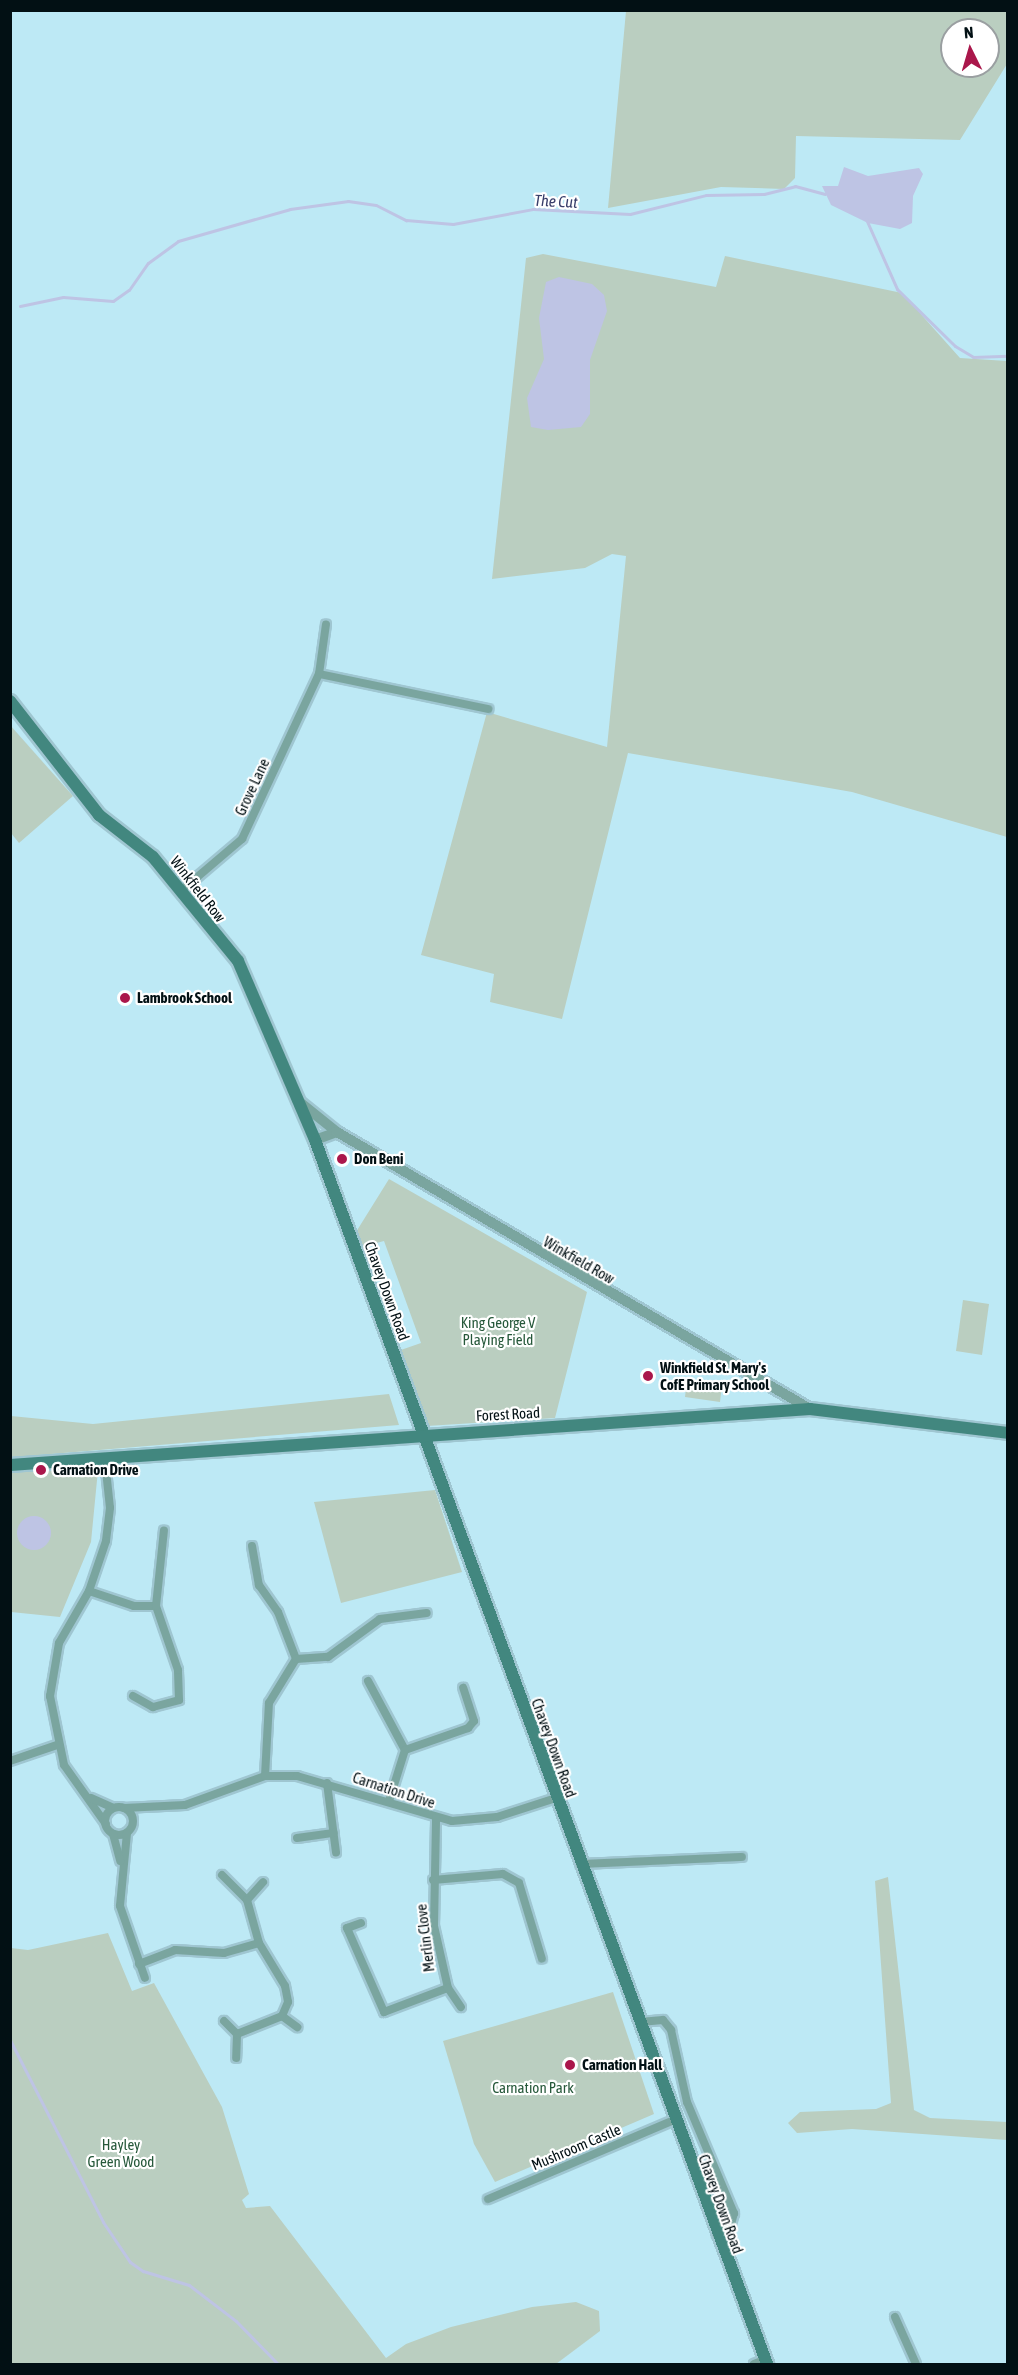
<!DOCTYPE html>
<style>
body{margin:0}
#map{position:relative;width:1018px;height:2375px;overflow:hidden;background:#bde9f5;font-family:"Asap Condensed",sans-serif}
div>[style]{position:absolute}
.green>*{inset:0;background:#bacec0}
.water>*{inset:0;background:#bec4e4}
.round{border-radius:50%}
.stream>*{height:3px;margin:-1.5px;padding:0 1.5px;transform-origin:1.5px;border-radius:1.5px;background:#bec4e4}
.roads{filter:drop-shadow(2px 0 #9fc6d1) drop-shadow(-2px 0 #9fc6d1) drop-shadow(0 2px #9fc6d1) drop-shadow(0 -2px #9fc6d1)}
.minor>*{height:8px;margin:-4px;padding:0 4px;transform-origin:4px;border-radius:4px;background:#7aa59f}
.minor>.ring{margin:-4px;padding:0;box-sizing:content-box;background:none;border:8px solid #7aa59f;border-radius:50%}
.tertiary>*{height:10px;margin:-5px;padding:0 5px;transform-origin:5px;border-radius:5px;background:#7aa59f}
.secondary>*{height:12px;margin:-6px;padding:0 6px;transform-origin:6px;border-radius:6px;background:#42877f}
.dots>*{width:16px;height:16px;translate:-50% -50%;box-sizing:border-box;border:3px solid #fff;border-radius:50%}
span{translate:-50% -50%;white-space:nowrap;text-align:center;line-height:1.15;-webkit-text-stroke:4.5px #fff;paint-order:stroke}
.street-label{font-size:15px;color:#021014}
.poi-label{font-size:15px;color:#021014;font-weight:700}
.left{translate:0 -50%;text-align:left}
.park-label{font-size:15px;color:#26583a}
.water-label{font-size:16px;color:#383e6a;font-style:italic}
.frame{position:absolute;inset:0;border:12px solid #021014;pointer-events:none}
.north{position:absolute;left:940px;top:18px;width:60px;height:60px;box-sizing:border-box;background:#fff;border:2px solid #9a9fa1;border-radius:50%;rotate:355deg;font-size:16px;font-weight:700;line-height:24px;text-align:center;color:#021014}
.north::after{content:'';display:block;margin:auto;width:21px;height:27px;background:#aa174b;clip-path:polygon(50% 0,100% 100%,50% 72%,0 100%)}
</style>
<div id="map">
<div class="green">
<div style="clip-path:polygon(evenodd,626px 11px,1007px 11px,1007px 64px,960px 140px,796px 136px,795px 178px,784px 189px,721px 187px,608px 208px,626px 11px,952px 30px,988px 30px,988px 66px,952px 66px,952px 30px)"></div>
<div style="clip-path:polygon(543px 254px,716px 287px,725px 256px,902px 293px,960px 358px,1007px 361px,1007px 837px,852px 792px,628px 753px,562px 1019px,490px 1002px,494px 974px,421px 955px,487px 712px,607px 747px,626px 556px,612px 554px,585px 568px,492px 579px,526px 258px)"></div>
<div style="clip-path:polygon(10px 725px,73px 796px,19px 843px,11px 833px)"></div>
<div style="clip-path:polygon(389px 1179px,587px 1292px,555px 1418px,427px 1426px,398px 1351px,421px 1343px,384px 1241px,361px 1247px,356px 1232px)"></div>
<div style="clip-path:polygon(963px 1300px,989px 1304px,982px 1355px,956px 1351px)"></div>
<div style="clip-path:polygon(687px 1381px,722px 1385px,720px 1402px,685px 1397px)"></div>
<div style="clip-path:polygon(389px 1394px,399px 1425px,39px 1455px,40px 1471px,98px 1470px,91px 1542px,60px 1617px,11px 1612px,11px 1416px,93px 1424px)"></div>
<div style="clip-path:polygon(435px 1490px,462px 1572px,341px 1603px,314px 1502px)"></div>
<div style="clip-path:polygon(888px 1877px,914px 2110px,930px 2118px,1007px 2122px,1007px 2140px,852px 2129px,797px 2133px,788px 2123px,800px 2112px,876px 2109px,891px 2103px,875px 1881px)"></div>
<div style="clip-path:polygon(108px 1933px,132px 1991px,154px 1983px,222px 2107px,249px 2194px,242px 2200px,246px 2208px,270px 2206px,386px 2358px,406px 2344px,451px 2327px,532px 2307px,576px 2302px,599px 2311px,600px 2331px,556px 2364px,11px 2364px,11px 1948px,28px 1950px)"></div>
<div style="clip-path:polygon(613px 1992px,654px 2114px,495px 2182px,474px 2144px,443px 2041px)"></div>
</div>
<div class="water">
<div style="clip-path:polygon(844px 167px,868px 176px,919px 168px,923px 174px,913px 196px,912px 223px,900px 229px,868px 223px,831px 205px,822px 186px,838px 186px)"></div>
<div style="clip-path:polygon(559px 277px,592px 284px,604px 295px,607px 311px,590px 360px,590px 414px,581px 427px,548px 430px,531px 427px,527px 398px,544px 359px,539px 318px,546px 282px)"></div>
<div class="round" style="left:17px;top:1516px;width:34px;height:34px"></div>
</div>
<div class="stream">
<div style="left:866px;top:219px;width:77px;rotate:66.1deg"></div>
<div style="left:897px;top:289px;width:81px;rotate:44.5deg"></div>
<div style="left:955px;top:346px;width:21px;rotate:31deg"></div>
<div style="left:973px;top:357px;width:35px;rotate:-2deg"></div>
<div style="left:20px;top:306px;width:44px;rotate:-11.8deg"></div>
<div style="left:63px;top:297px;width:50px;rotate:4.6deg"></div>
<div style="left:113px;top:301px;width:19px;rotate:-35deg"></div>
<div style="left:129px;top:290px;width:33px;rotate:-55deg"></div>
<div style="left:148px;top:263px;width:37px;rotate:-36deg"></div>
<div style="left:178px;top:241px;width:116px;rotate:-15.9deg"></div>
<div style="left:290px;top:209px;width:59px;rotate:-7.9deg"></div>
<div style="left:348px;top:201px;width:28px;rotate:8deg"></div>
<div style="left:376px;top:205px;width:34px;rotate:27deg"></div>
<div style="left:406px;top:220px;width:47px;rotate:4.9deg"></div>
<div style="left:453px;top:224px;width:81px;rotate:-10.6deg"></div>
<div style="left:533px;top:209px;width:97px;rotate:3deg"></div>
<div style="left:630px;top:214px;width:78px;rotate:-14deg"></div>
<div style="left:706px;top:195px;width:58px;rotate:-1deg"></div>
<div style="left:764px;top:194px;width:32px;rotate:-14deg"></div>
<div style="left:795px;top:186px;width:31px;rotate:15deg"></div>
<div style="left:10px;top:2040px;width:204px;rotate:62.9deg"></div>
<div style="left:103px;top:2222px;width:48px;rotate:56deg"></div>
<div style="left:130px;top:2262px;width:16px;rotate:35deg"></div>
<div style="left:143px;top:2271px;width:48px;rotate:16.9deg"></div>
<div style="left:189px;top:2285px;width:59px;rotate:37.5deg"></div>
<div style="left:236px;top:2321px;width:60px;rotate:45.7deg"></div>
</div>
<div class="roads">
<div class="minor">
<div style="left:319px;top:674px;width:173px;rotate:11.7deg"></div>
<div style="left:182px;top:890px;width:79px;rotate:-40.4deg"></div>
<div style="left:242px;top:839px;width:182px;rotate:-65deg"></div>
<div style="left:319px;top:674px;width:50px;rotate:-82deg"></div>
<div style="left:105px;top:1461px;width:47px;rotate:83.9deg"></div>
<div style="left:110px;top:1508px;width:33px;rotate:97deg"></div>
<div style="left:106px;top:1541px;width:53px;rotate:108.8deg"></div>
<div style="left:89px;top:1591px;width:60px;rotate:120deg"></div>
<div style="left:59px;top:1643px;width:54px;rotate:99.6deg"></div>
<div style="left:50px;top:1696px;width:70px;rotate:78.5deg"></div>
<div style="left:64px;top:1765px;width:72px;rotate:54.6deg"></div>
<div style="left:252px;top:1546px;width:40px;rotate:80deg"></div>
<div style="left:259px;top:1585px;width:33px;rotate:55deg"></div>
<div style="left:278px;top:1612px;width:50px;rotate:69deg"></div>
<div style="left:89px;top:1591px;width:47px;rotate:18.4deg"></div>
<div style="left:134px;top:1606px;width:22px"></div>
<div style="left:368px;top:1681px;width:78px;rotate:61.8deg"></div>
<div style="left:405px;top:1750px;width:67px;rotate:-19.2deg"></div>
<div style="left:468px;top:1728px;width:9px;rotate:-49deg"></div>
<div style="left:474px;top:1721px;width:35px;rotate:-108deg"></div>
<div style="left:133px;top:1696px;width:23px;rotate:29deg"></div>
<div style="left:153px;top:1707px;width:27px;rotate:-15deg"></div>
<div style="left:179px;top:1700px;width:30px;rotate:-92deg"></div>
<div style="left:178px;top:1670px;width:68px;rotate:-109deg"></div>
<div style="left:156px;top:1606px;width:76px;rotate:-84deg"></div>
<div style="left:10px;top:1761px;width:50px;rotate:-18.8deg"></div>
<div style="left:265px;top:1776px;width:73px;rotate:-86.9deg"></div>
<div style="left:269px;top:1703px;width:52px;rotate:-58.5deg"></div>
<div style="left:296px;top:1659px;width:32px;rotate:-4deg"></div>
<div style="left:328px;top:1657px;width:64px;rotate:-36.2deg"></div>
<div style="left:380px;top:1619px;width:47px;rotate:-7.3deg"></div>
<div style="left:327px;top:1783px;width:70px;rotate:82.6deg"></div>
<div style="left:91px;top:1798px;width:24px;rotate:24deg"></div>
<div style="left:389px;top:1801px;width:53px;rotate:-72.6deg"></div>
<div class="ring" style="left:105px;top:1807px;width:20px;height:20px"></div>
<div style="left:124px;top:1808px;width:61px;rotate:-2.8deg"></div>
<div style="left:185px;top:1805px;width:85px;rotate:-19.9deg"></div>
<div style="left:265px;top:1776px;width:32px"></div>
<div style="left:297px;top:1776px;width:161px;rotate:16.2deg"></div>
<div style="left:452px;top:1821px;width:45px;rotate:-5.1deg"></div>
<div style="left:497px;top:1817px;width:62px;rotate:-17.9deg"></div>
<div style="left:127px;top:1833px;width:73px;rotate:95.5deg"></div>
<div style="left:120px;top:1906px;width:76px;rotate:70.9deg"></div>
<div style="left:113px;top:1834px;width:28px;rotate:75deg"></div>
<div style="left:297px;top:1838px;width:37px;rotate:-8deg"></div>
<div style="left:580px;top:1864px;width:162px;rotate:-2.5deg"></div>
<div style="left:222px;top:1875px;width:35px;rotate:45deg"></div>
<div style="left:247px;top:1900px;width:24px;rotate:-48deg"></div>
<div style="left:433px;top:1880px;width:70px;rotate:-4.9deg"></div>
<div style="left:503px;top:1874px;width:18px;rotate:29deg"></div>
<div style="left:519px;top:1883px;width:79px;rotate:73.2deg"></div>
<div style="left:247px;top:1900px;width:45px;rotate:74.4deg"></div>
<div style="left:259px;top:1943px;width:50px;rotate:58.8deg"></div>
<div style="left:285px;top:1986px;width:16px;rotate:79deg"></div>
<div style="left:288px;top:2002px;width:15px;rotate:113deg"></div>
<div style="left:282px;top:2016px;width:19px;rotate:36deg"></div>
<div style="left:361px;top:1923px;width:15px;rotate:160deg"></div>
<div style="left:347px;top:1928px;width:92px;rotate:66.2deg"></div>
<div style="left:384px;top:2012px;width:68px;rotate:-20.6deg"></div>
<div style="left:448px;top:1988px;width:64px;rotate:-102.7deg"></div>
<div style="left:434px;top:1926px;width:108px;rotate:-88.9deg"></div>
<div style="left:139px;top:1964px;width:39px;rotate:-21deg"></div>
<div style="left:175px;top:1950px;width:49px;rotate:3.5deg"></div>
<div style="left:224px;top:1953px;width:36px;rotate:-16deg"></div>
<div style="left:448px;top:1988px;width:23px;rotate:56deg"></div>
<div style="left:224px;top:2021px;width:18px;rotate:45deg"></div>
<div style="left:237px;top:2034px;width:24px;rotate:92deg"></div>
<div style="left:640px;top:2022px;width:23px;rotate:-5deg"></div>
<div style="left:663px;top:2020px;width:13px;rotate:51deg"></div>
<div style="left:671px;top:2030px;width:74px;rotate:77.5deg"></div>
<div style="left:687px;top:2102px;width:121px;rotate:67.1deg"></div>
<div style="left:734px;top:2213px;width:11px;rotate:105deg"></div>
<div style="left:731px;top:2224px;width:18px;rotate:142deg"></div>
<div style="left:237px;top:2034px;width:48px;rotate:-21.8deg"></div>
<div style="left:488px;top:2199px;width:202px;rotate:-23deg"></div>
<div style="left:895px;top:2317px;width:51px;rotate:65.9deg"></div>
<div style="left:754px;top:2364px;width:11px;rotate:-22deg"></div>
</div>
<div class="tertiary">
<div style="left:297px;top:1100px;width:51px;rotate:38.7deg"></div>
<div style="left:315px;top:1140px;width:23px;rotate:-20deg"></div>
<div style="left:337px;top:1132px;width:548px;rotate:30.35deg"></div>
</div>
<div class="secondary">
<div style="left:10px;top:701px;width:145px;rotate:52deg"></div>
<div style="left:99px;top:815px;width:68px;rotate:37.9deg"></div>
<div style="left:153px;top:857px;width:134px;rotate:50.7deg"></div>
<div style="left:238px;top:961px;width:195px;rotate:66.7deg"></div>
<div style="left:315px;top:1140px;width:1305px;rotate:69.73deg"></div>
<div style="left:10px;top:1465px;width:802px;rotate:-4deg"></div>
<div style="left:810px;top:1409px;width:199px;rotate:6.9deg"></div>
</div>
</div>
<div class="dots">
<div style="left:125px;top:998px;background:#aa174b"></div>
<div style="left:342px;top:1159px;background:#aa174b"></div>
<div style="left:648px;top:1376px;background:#aa174b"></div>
<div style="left:41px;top:1470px;background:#aa174b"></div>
<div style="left:570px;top:2065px;background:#aa174b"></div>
</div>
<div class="street-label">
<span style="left:252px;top:787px;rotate:-65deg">Grove Lane</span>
<span style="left:198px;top:889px;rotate:52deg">Winkfield Row</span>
<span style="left:579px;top:1260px;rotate:30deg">Winkfield Row</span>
<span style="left:387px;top:1291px;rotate:70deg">Chavey Down Road</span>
<span style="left:508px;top:1414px;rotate:-3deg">Forest Road</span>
<span style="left:554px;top:1748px;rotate:70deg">Chavey Down Road</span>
<span style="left:394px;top:1790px;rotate:18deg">Carnation Drive</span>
<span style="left:425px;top:1938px;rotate:-97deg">Merlin Clove</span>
<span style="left:576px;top:2147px;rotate:-23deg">Mushroom Castle</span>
<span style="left:721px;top:2204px;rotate:70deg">Chavey Down Road</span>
</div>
<div class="poi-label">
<span class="left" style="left:137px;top:998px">Lambrook School</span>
<span class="left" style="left:354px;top:1159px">Don Beni</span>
<span class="left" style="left:660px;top:1376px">Winkfield St. Mary's<br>CofE Primary School</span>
<span class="left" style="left:53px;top:1470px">Carnation Drive</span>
<span class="left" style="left:582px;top:2065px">Carnation Hall</span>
</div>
<div class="park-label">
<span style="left:498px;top:1331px">King George V<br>Playing Field</span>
<span style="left:533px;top:2088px">Carnation Park</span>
<span style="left:121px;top:2153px">Hayley<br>Green Wood</span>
</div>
<div class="water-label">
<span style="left:556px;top:201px;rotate:3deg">The Cut</span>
</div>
<div class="frame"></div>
<div class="north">N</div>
</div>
